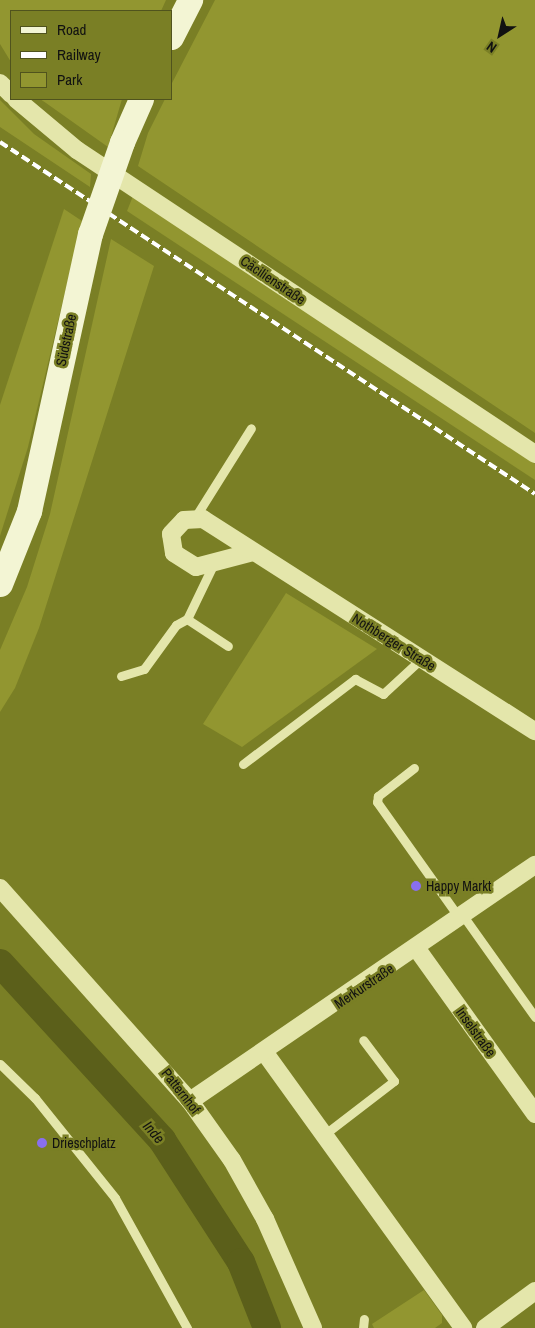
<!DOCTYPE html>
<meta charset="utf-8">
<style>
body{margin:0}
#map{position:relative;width:535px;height:1328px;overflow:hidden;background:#7a7f25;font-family:"Archivo Narrow",sans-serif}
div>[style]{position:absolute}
.green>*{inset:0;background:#929630}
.river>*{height:28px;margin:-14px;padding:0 14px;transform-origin:14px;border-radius:14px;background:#5b5f1a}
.service>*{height:9px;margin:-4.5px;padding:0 4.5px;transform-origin:4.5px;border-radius:4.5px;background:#e4e6ab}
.minor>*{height:18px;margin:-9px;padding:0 9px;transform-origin:9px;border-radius:9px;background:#e4e6ab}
.secondary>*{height:25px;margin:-12.5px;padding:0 12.5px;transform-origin:12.5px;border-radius:12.5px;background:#f3f5d4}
.rail>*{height:4px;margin-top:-2px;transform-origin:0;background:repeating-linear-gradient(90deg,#fff 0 9px,transparent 0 13px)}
.secondary-bridge>*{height:25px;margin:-12.5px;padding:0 12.5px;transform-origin:12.5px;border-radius:12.5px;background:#f3f5d4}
.dots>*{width:14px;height:14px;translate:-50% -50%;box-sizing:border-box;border:2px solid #7a7f25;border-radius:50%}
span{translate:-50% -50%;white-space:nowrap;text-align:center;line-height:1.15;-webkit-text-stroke:5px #7a7f25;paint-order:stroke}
.street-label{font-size:14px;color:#111}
.poi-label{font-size:14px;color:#111}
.left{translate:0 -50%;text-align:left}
.water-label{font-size:15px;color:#111;font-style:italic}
.legend{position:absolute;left:10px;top:10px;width:162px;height:90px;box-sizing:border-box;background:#7a7f25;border:1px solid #50531d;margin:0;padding:6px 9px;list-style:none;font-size:15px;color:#111}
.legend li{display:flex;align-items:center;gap:10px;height:25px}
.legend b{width:25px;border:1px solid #50531d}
.north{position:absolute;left:475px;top:10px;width:50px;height:50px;-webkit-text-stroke:4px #7a7f25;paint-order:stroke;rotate:215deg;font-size:14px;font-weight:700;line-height:20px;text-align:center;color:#111}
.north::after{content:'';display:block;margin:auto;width:18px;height:22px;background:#111;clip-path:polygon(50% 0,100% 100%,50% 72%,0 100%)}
</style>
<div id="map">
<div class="green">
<div style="clip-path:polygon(0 0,166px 0,161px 11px,11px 11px,11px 62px,0 44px)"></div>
<div style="clip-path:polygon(215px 0,535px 0,535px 433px,138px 166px,148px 133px,165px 99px,171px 99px,171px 85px)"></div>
<div style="clip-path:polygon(40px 99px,122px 99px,108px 147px,46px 103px)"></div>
<div style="clip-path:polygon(0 100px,34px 134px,91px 174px,90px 187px,0 127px)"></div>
<div style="clip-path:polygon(133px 196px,535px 464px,535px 480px,127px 211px)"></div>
<div style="clip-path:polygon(64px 209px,82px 221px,28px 447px,0 536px,0 405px)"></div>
<div style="clip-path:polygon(111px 239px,154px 266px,39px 628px,15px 688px,0 712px,0 650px,27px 587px,50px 514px)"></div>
<div style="clip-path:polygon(286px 593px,377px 649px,242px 747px,203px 724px)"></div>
<div style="clip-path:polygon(424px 1290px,442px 1315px,442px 1323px,435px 1328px,374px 1328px,372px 1324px)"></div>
</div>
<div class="river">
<div style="left:0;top:963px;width:240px;rotate:47.5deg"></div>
<div style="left:162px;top:1140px;width:145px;rotate:57.1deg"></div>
<div style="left:241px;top:1262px;width:71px;rotate:68.5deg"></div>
</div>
<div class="service">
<div style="left:194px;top:519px;width:107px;rotate:-57.9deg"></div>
<div style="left:214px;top:563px;width:62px;rotate:115.7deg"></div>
<div style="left:187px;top:619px;width:49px;rotate:33.4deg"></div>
<div style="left:121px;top:676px;width:24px;rotate:-17deg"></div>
<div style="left:144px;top:669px;width:54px;rotate:-54deg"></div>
<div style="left:176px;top:625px;width:13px;rotate:-29deg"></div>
<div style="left:243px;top:764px;width:141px;rotate:-37.2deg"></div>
<div style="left:355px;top:679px;width:32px;rotate:28deg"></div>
<div style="left:383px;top:694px;width:52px;rotate:-42.6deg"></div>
<div style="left:414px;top:768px;width:46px;rotate:142.1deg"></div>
<div style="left:378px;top:796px;width:6px;rotate:99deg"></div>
<div style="left:377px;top:802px;width:143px;rotate:54.6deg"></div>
<div style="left:464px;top:917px;width:123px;rotate:54.6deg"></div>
<div style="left:0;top:1064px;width:49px;rotate:44.2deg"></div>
<div style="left:35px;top:1098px;width:128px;rotate:51.3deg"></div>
<div style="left:115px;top:1198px;width:149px;rotate:61deg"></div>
<div style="left:325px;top:1134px;width:87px;rotate:-37.5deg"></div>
<div style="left:394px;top:1081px;width:51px;rotate:-127.1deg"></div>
<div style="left:363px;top:1328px;width:9px;rotate:-84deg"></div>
</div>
<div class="minor">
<div style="left:0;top:83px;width:16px;rotate:45deg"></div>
<div style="left:16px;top:99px;width:80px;rotate:39.9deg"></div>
<div style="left:77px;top:150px;width:550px;rotate:33.57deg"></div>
<div style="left:253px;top:552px;width:59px;rotate:165.3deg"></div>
<div style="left:196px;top:567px;width:26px;rotate:-148deg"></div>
<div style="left:174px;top:553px;width:19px;rotate:-99deg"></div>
<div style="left:171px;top:534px;width:19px;rotate:-47deg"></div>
<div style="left:184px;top:520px;width:19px;rotate:-3deg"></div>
<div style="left:203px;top:519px;width:394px;rotate:32.6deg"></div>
<div style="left:0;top:888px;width:285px;rotate:48.3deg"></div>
<div style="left:190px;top:1101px;width:72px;rotate:54.6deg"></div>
<div style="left:232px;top:1160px;width:68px;rotate:60.8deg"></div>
<div style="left:265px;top:1219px;width:119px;rotate:66.2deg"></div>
<div style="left:417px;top:949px;width:203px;rotate:54.4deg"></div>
<div style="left:265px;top:1053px;width:339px;rotate:54.2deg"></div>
<div style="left:190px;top:1101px;width:418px;rotate:-34.4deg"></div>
<div style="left:485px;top:1328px;width:62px;rotate:-36.5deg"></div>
</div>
<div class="secondary">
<div style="left:171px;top:37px;width:42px;rotate:-62.8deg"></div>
<div style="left:122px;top:142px;width:47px;rotate:-66.2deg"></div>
<div style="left:0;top:584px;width:79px;rotate:-68.3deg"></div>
<div style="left:29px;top:511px;width:284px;rotate:-77.6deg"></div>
</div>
<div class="rail">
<div style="left:0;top:142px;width:640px;rotate:33.34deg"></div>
</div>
<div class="secondary-bridge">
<div style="left:90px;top:234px;width:97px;rotate:-70.8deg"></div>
</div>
<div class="dots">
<div style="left:416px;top:886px;background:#896fef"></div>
<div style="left:42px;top:1143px;background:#896fef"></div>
</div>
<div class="street-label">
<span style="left:273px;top:280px;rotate:34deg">Cäcilienstraße</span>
<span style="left:66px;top:340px;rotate:-78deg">Südstraße</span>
<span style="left:394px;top:642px;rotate:32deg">Nothberger Straße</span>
<span style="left:364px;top:986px;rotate:-34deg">Merkurstraße</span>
<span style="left:476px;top:1032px;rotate:54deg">Inselstraße</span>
<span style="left:181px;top:1091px;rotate:52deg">Patternhof</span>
</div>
<div class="poi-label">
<span class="left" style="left:426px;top:886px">Happy Markt</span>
<span class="left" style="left:52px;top:1143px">Drieschplatz</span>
</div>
<div class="water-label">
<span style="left:154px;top:1132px;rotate:49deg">Inde</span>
</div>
<ul class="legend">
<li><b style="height:6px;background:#f3f5d4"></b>Road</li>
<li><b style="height:6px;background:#fff"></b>Railway</li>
<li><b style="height:14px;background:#929630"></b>Park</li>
</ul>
<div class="north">N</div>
</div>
